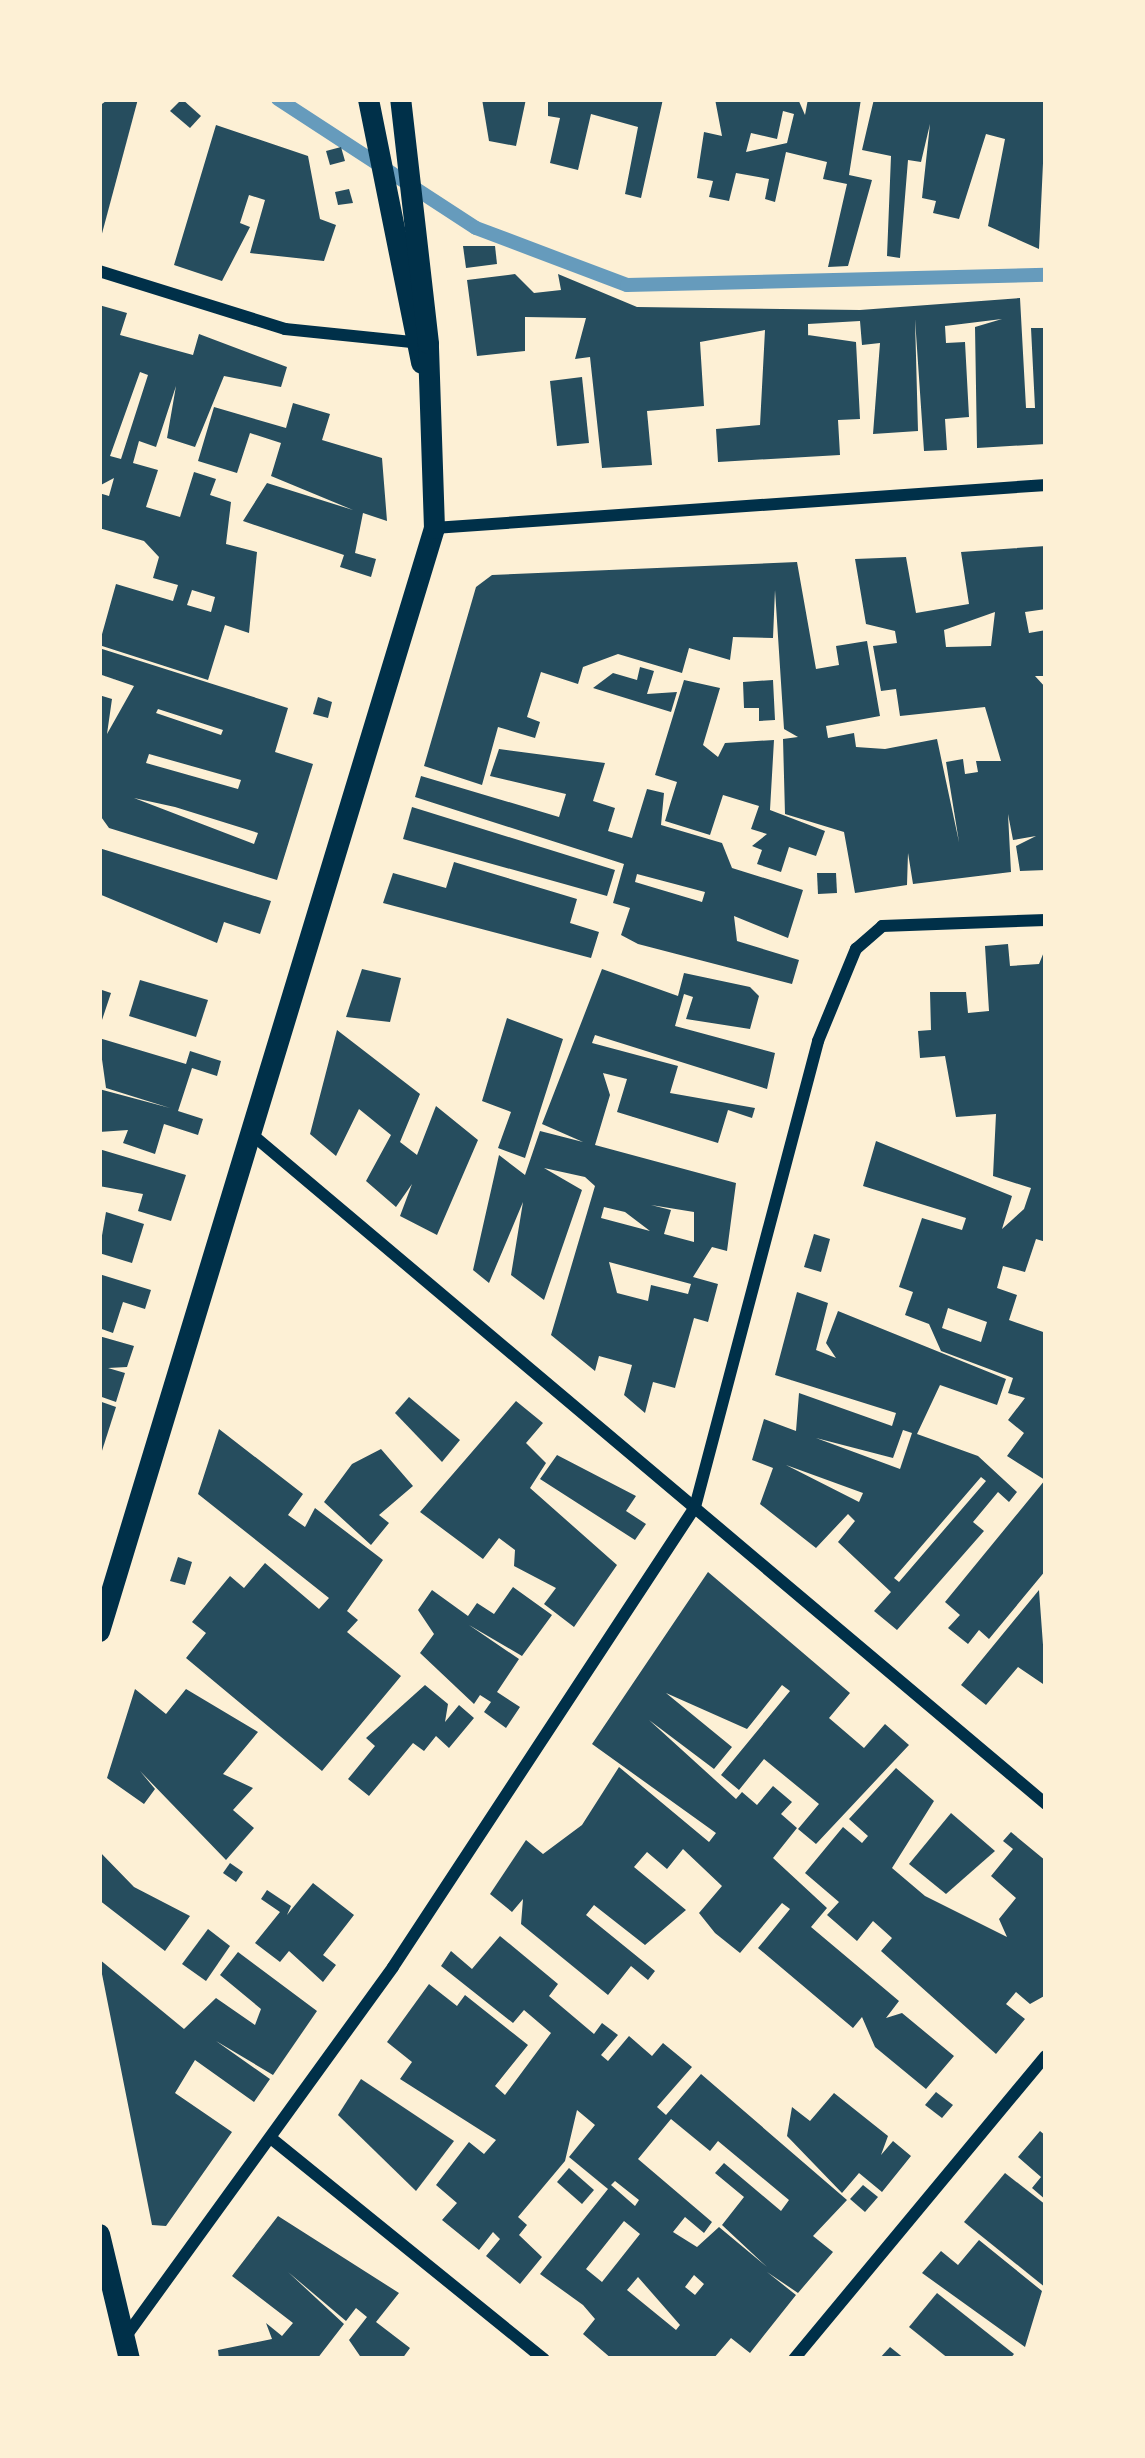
<!DOCTYPE html>
<style>
body{margin:0}
#map{position:relative;width:1145px;height:2458px;overflow:hidden;background:#fdf0d5;font-family:Raleway,sans-serif}
div>[style]{position:absolute}
.stream>*{height:14px;margin:-7px;padding:0 7px;transform-origin:7px;border-radius:7px;background:#669bbc}
.building>*{inset:0;background:#264d5e}
.minor>*{height:12px;margin:-6px;padding:0 6px;transform-origin:6px;border-radius:6px;background:#003049}
.tertiary>*{height:21px;margin:-10.5px;padding:0 10.5px;transform-origin:10.5px;border-radius:10.5px;background:#003049}
span{translate:-50% -50%;white-space:nowrap;text-align:center;line-height:1.15;-webkit-text-stroke:12px #fdf0d5;paint-order:stroke}
.frame{position:absolute;inset:0;border:102px solid #fdf0d5;pointer-events:none}
</style>
<div id="map">
<div class="stream">
<div style="left:278px;top:99px;width:236px;rotate:33.1deg"></div>
<div style="left:476px;top:228px;width:161px;rotate:20.7deg"></div>
<div style="left:627px;top:285px;width:419px;rotate:-1.4deg"></div>
</div>
<div class="building">
<div style="clip-path:polygon(109px 99px,138px 99px,100px 241px,99px 106px)"></div>
<div style="clip-path:polygon(182px 99px,201px 116px,190px 128px,170px 111px)"></div>
<div style="clip-path:polygon(482px 99px,526px 99px,516px 146px,489px 141px)"></div>
<div style="clip-path:polygon(548px 99px,663px 99px,641px 198px,625px 194px,638px 127px,591px 114px,578px 170px,550px 163px,560px 118px,548px 116px)"></div>
<div style="clip-path:polygon(evenodd,715px 99px,798px 99px,805px 115px,808px 99px,861px 99px,849px 175px,872px 180px,848px 266px,828px 267px,847px 184px,823px 179px,827px 162px,786px 152px,775px 202px,765px 199px,769px 179px,736px 173px,729px 201px,709px 197px,713px 181px,697px 178px,704px 132px,722px 136px,715px 99px,783px 111px,794px 114px,787px 143px,746px 152px,751px 133px,777px 139px,783px 111px)"></div>
<div style="clip-path:polygon(874px 99px,1046px 99px,1039px 249px,988px 226px,1005px 139px,986px 134px,959px 219px,933px 213px,936px 201px,922px 198px,930px 124px,921px 162px,908px 160px,900px 258px,887px 256px,891px 156px,862px 150px)"></div>
<div style="clip-path:polygon(216px 125px,308px 156px,320px 219px,336px 225px,324px 261px,250px 253px,265px 200px,249px 195px,240px 223px,250px 227px,222px 281px,174px 265px)"></div>
<div style="clip-path:polygon(341px 147px,345px 161px,330px 165px,326px 151px)"></div>
<div style="clip-path:polygon(349px 189px,353px 203px,338px 205px,335px 192px)"></div>
<div style="clip-path:polygon(463px 246px,495px 246px,497px 264px,466px 268px)"></div>
<div style="clip-path:polygon(515px 274px,534px 293px,561px 290px,558px 274px,637px 307px,860px 310px,1020px 298px,1026px 408px,1035px 408px,1031px 328px,1046px 328px,1046px 444px,977px 448px,975px 327px,1002px 319px,945px 326px,946px 343px,965px 342px,969px 417px,945px 419px,947px 450px,924px 451px,915px 319px,918px 431px,873px 434px,880px 343px,862px 345px,860px 321px,808px 324px,809px 422px,808px 335px,856px 342px,860px 419px,838px 420px,840px 455px,718px 462px,716px 429px,760px 425px,765px 330px,700px 342px,704px 406px,647px 411px,652px 465px,602px 468px,590px 357px,575px 359px,586px 318px,525px 317px,525px 351px,477px 356px,467px 280px)"></div>
<div style="clip-path:polygon(evenodd,99px 305px,127px 313px,120px 335px,193px 355px,199px 334px,287px 367px,281px 387px,224px 376px,195px 447px,167px 438px,176px 386px,156px 447px,139px 441px,133px 463px,158px 470px,146px 507px,180px 517px,194px 472px,216px 479px,210px 495px,231px 502px,226px 544px,257px 552px,249px 633px,225px 625px,208px 680px,99px 645px,116px 584px,173px 601px,178px 585px,153px 578px,159px 557px,144px 541px,99px 528px,99px 493px,109px 496px,114px 478px,99px 486px,99px 305px,140px 372px,148px 375px,121px 459px,110px 456px,140px 372px,99px 305px,192px 590px,215px 597px,211px 612px,187px 605px,192px 590px)"></div>
<div style="clip-path:polygon(582px 377px,589px 443px,557px 446px,550px 381px)"></div>
<div style="clip-path:polygon(293px 403px,330px 414px,322px 440px,382px 458px,387px 521px,363px 513px,355px 553px,376px 559px,371px 577px,340px 567px,344px 555px,243px 521px,267px 483px,353px 510px,271px 476px,281px 443px,250px 433px,237px 473px,198px 461px,214px 407px,286px 428px)"></div>
<div style="clip-path:polygon(evenodd,1046px 546px,1046px 609px,1025px 612px,1029px 633px,1046px 630px,1046px 676px,1035px 676px,1046px 688px,1046px 870px,1020px 871px,1016px 846px,1036px 836px,1013px 840px,1008px 814px,1011px 872px,913px 884px,908px 853px,907px 885px,855px 893px,844px 832px,785px 814px,783px 739px,798px 737px,784px 729px,775px 590px,773px 638px,733px 637px,730px 660px,689px 648px,682px 673px,618px 654px,583px 667px,578px 684px,541px 672px,527px 717px,540px 722px,535px 738px,498px 727px,482px 785px,424px 766px,476px 587px,492px 575px,797px 562px,816px 669px,839px 665px,836px 646px,867px 641px,880px 716px,826px 726px,828px 738px,854px 733px,856px 747px,885px 749px,937px 739px,959px 842px,946px 762px,963px 759px,965px 774px,978px 772px,976px 761px,1001px 761px,985px 707px,900px 716px,896px 689px,881px 691px,873px 646px,897px 643px,895px 631px,866px 624px,855px 559px,906px 557px,916px 613px,969px 604px,961px 552px,1046px 546px,995px 612px,991px 646px,946px 647px,944px 630px,995px 612px)"></div>
<div style="clip-path:polygon(evenodd,99px 648px,288px 708px,275px 752px,313px 764px,277px 880px,109px 828px,99px 814px,99px 695px,112px 699px,107px 734px,134px 686px,99px 674px,99px 648px,158px 709px,223px 730px,221px 735px,156px 713px,158px 709px,99px 648px,149px 754px,241px 780px,238px 789px,146px 763px,149px 754px,99px 648px,134px 798px,175px 807px,258px 833px,254px 844px,134px 798px)"></div>
<div style="clip-path:polygon(640px 667px,654px 671px,647px 694px,677px 692px,671px 712px,593px 688px,613px 673px,637px 680px)"></div>
<div style="clip-path:polygon(684px 680px,720px 688px,703px 745px,718px 757px,725px 743px,774px 740px,770px 810px,825px 831px,816px 856px,789px 847px,781px 872px,757px 864px,762px 850px,752px 846px,767px 834px,751px 829px,759px 806px,723px 795px,710px 835px,665px 821px,677px 782px,655px 775px)"></div>
<div style="clip-path:polygon(773px 680px,775px 720px,759px 721px,759px 708px,744px 708px,743px 682px)"></div>
<div style="clip-path:polygon(318px 697px,332px 702px,328px 718px,313px 714px)"></div>
<div style="clip-path:polygon(evenodd,499px 749px,605px 763px,593px 801px,615px 808px,608px 831px,632px 838px,647px 789px,664px 793px,661px 825px,722px 843px,732px 868px,803px 890px,788px 938px,734px 916px,737px 941px,799px 960px,792px 984px,638px 944px,621px 935px,630px 908px,613px 903px,624px 864px,415px 797px,421px 776px,559px 817px,566px 794px,490px 776px,499px 749px,637px 874px,705px 892px,702px 902px,635px 882px,637px 874px)"></div>
<div style="clip-path:polygon(412px 807px,615px 870px,607px 896px,403px 839px)"></div>
<div style="clip-path:polygon(99px 848px,271px 901px,260px 934px,224px 922px,217px 943px,99px 894px)"></div>
<div style="clip-path:polygon(454px 862px,577px 899px,570px 923px,599px 932px,591px 958px,383px 903px,393px 873px,446px 888px)"></div>
<div style="clip-path:polygon(817px 873px,836px 873px,837px 893px,818px 894px)"></div>
<div style="clip-path:polygon(evenodd,1008px 944px,1010px 966px,1039px 964px,1046px 947px,1046px 1242px,1036px 1239px,1025px 1272px,1003px 1266px,997px 1288px,1017px 1295px,1009px 1320px,1046px 1333px,1046px 1570px,989px 1639px,979px 1630px,968px 1644px,948px 1628px,960px 1615px,945px 1602px,1045px 1480px,1007px 1456px,1024px 1433px,1008px 1420px,1025px 1398px,1008px 1393px,1013px 1378px,941px 1351px,929px 1324px,905px 1315px,913px 1292px,899px 1287px,922px 1218px,962px 1230px,966px 1218px,863px 1186px,876px 1141px,1012px 1196px,1002px 1229px,1024px 1209px,1031px 1188px,993px 1176px,996px 1114px,956px 1117px,945px 1056px,920px 1058px,918px 1031px,931px 1030px,930px 992px,966px 992px,968px 1013px,989px 1011px,985px 946px,1008px 944px,948px 1308px,987px 1322px,981px 1342px,942px 1328px,948px 1308px)"></div>
<div style="clip-path:polygon(362px 969px,401px 978px,390px 1022px,346px 1017px)"></div>
<div style="clip-path:polygon(evenodd,602px 969px,678px 996px,684px 973px,750px 987px,759px 996px,750px 1029px,686px 1019px,693px 997px,684px 994px,675px 1026px,775px 1053px,767px 1089px,595px 1035px,592px 1043px,678px 1066px,670px 1093px,755px 1108px,752px 1118px,728px 1110px,718px 1143px,617px 1112px,627px 1079px,603px 1073px,610px 1095px,595px 1145px,736px 1183px,727px 1251px,712px 1247px,693px 1277px,718px 1284px,708px 1322px,694px 1318px,675px 1388px,653px 1382px,645px 1413px,624px 1395px,632px 1365px,599px 1356px,595px 1371px,551px 1335px,595px 1186px,585px 1177px,544px 1168px,582px 1190px,544px 1300px,511px 1275px,523px 1202px,489px 1283px,473px 1270px,499px 1155px,525px 1175px,540px 1131px,583px 1142px,542px 1124px,602px 969px,651px 1205px,694px 1212px,694px 1242px,664px 1234px,671px 1210px,651px 1205px,602px 969px,604px 1207px,625px 1212px,650px 1231px,601px 1218px,604px 1207px,602px 969px,609px 1262px,691px 1284px,688px 1294px,651px 1285px,648px 1301px,617px 1293px,609px 1262px)"></div>
<div style="clip-path:polygon(140px 980px,208px 1000px,196px 1037px,129px 1016px)"></div>
<div style="clip-path:polygon(99px 989px,111px 993px,100px 1026px,99px 1026px)"></div>
<div style="clip-path:polygon(507px 1018px,563px 1039px,525px 1158px,498px 1148px,511px 1112px,482px 1101px)"></div>
<div style="clip-path:polygon(337px 1030px,420px 1094px,400px 1142px,417px 1155px,436px 1106px,478px 1140px,437px 1235px,400px 1216px,412px 1184px,396px 1207px,366px 1181px,391px 1135px,359px 1109px,336px 1156px,310px 1134px)"></div>
<div style="clip-path:polygon(99px 1038px,186px 1064px,190px 1051px,221px 1061px,217px 1076px,192px 1068px,178px 1111px,203px 1119px,198px 1135px,164px 1124px,155px 1154px,123px 1143px,128px 1130px,99px 1132px,99px 1089px,170px 1108px,106px 1088px)"></div>
<div style="clip-path:polygon(99px 1149px,186px 1175px,171px 1221px,138px 1211px,143px 1194px,99px 1186px)"></div>
<div style="clip-path:polygon(106px 1212px,144px 1224px,132px 1263px,99px 1253px)"></div>
<div style="clip-path:polygon(814px 1234px,830px 1239px,821px 1272px,804px 1267px)"></div>
<div style="clip-path:polygon(99px 1274px,151px 1290px,145px 1309px,123px 1302px,113px 1333px,99px 1328px)"></div>
<div style="clip-path:polygon(evenodd,797px 1292px,828px 1303px,816px 1350px,836px 1358px,826px 1343px,838px 1311px,1006px 1379px,997px 1405px,940px 1385px,917px 1434px,978px 1456px,1017px 1492px,1009px 1502px,998px 1492px,973px 1522px,984px 1531px,897px 1630px,874px 1611px,891px 1592px,838px 1542px,855px 1521px,848px 1514px,816px 1548px,760px 1504px,773px 1468px,752px 1460px,764px 1419px,796px 1431px,799px 1393px,892px 1426px,896px 1413px,775px 1375px,797px 1292px,903px 1430px,912px 1433px,900px 1469px,816px 1438px,893px 1458px,903px 1430px,797px 1292px,786px 1465px,863px 1493px,859px 1502px,786px 1465px,797px 1292px,981px 1477px,986px 1481px,899px 1582px,894px 1578px,981px 1477px)"></div>
<div style="clip-path:polygon(99px 1336px,134px 1346px,127px 1367px,108px 1368px,125px 1373px,116px 1402px,99px 1396px)"></div>
<div style="clip-path:polygon(409px 1397px,460px 1440px,442px 1462px,395px 1413px)"></div>
<div style="clip-path:polygon(99px 1401px,116px 1407px,100px 1457px,99px 1457px)"></div>
<div style="clip-path:polygon(516px 1401px,543px 1423px,526px 1443px,546px 1463px,530px 1488px,617px 1565px,574px 1627px,544px 1604px,556px 1588px,514px 1566px,515px 1550px,499px 1538px,483px 1559px,420px 1512px)"></div>
<div style="clip-path:polygon(219px 1429px,303px 1494px,288px 1515px,305px 1527px,315px 1508px,383px 1560px,347px 1611px,358px 1620px,347px 1632px,401px 1676px,322px 1771px,186px 1658px,206px 1633px,192px 1622px,230px 1576px,244px 1588px,265px 1563px,319px 1609px,329px 1598px,198px 1494px)"></div>
<div style="clip-path:polygon(381px 1449px,413px 1486px,379px 1515px,389px 1523px,371px 1545px,324px 1502px,352px 1464px)"></div>
<div style="clip-path:polygon(557px 1455px,636px 1496px,626px 1511px,646px 1524px,635px 1540px,540px 1479px)"></div>
<div style="clip-path:polygon(178px 1557px,192px 1562px,185px 1585px,170px 1581px)"></div>
<div style="clip-path:polygon(708px 1572px,850px 1693px,829px 1718px,864px 1748px,885px 1724px,909px 1745px,816px 1844px,798px 1829px,819px 1804px,764px 1759px,739px 1790px,721px 1775px,790px 1691px,782px 1685px,747px 1729px,666px 1693px,732px 1747px,714px 1769px,649px 1720px,736px 1799px,742px 1792px,757px 1805px,773px 1786px,792px 1802px,781px 1814px,797px 1828px,773px 1858px,827px 1908px,811px 1927px,899px 2001px,886px 2018px,902px 2013px,954px 2056px,926px 2089px,875px 2047px,862px 2017px,853px 2028px,758px 1948px,790px 1909px,782px 1903px,740px 1953px,715px 1933px,699px 1913px,722px 1886px,683px 1849px,667px 1869px,647px 1852px,634px 1867px,686px 1910px,645px 1945px,594px 1905px,586px 1915px,655px 1971px,648px 1980px,631px 1966px,608px 1995px,521px 1924px,523px 1899px,512px 1912px,490px 1894px,526px 1840px,543px 1854px,582px 1825px,619px 1767px,709px 1842px,716px 1833px,592px 1744px)"></div>
<div style="clip-path:polygon(513px 1587px,552px 1615px,522px 1656px,469px 1625px,519px 1659px,497px 1692px,520px 1707px,506px 1728px,484px 1712px,491px 1702px,480px 1695px,474px 1704px,420px 1653px,434px 1634px,418px 1610px,432px 1590px,468px 1616px,477px 1603px,494px 1614px)"></div>
<div style="clip-path:polygon(1039px 1590px,1046px 1686px,1018px 1667px,986px 1705px,961px 1685px)"></div>
<div style="clip-path:polygon(425px 1685px,448px 1704px,445px 1722px,459px 1705px,474px 1718px,449px 1748px,436px 1736px,424px 1751px,413px 1743px,369px 1796px,348px 1779px,375px 1746px,366px 1738px)"></div>
<div style="clip-path:polygon(135px 1689px,166px 1714px,186px 1689px,258px 1732px,223px 1774px,253px 1788px,233px 1810px,254px 1828px,226px 1860px,140px 1771px,155px 1789px,144px 1804px,107px 1778px)"></div>
<div style="clip-path:polygon(896px 1768px,934px 1801px,892px 1868px,925px 1896px,1007px 1937px,999px 1919px,1016px 1898px,991px 1876px,1013px 1849px,1003px 1841px,1011px 1832px,1046px 1861px,1046px 1995px,1030px 2004px,1016px 1992px,1006px 2004px,1025px 2019px,996px 2054px,881px 1951px,892px 1938px,873px 1921px,857px 1941px,827px 1915px,839px 1902px,805px 1873px,843px 1827px,862px 1843px,868px 1836px,849px 1819px)"></div>
<div style="clip-path:polygon(951px 1813px,995px 1851px,946px 1894px,909px 1864px)"></div>
<div style="clip-path:polygon(99px 1851px,134px 1887px,190px 1916px,165px 1951px,99px 1900px)"></div>
<div style="clip-path:polygon(230px 1863px,243px 1872px,236px 1882px,223px 1873px)"></div>
<div style="clip-path:polygon(313px 1883px,354px 1915px,323px 1955px,336px 1965px,323px 1982px,289px 1951px,280px 1962px,255px 1943px,280px 1912px,261px 1899px,267px 1890px,291px 1906px,287px 1915px)"></div>
<div style="clip-path:polygon(208px 1929px,230px 1946px,206px 1981px,182px 1964px)"></div>
<div style="clip-path:polygon(evenodd,500px 1936px,558px 1984px,549px 1996px,594px 2034px,602px 2023px,618px 2035px,601px 2055px,608px 2061px,629px 2036px,652px 2056px,663px 2043px,692px 2067px,657px 2107px,666px 2115px,701px 2074px,847px 2200px,813px 2236px,833px 2252px,798px 2293px,767px 2272px,796px 2295px,750px 2353px,731px 2338px,713px 2359px,612px 2359px,583px 2334px,595px 2319px,583px 2305px,540px 2274px,608px 2189px,569px 2157px,595px 2125px,577px 2110px,565px 2161px,518px 2217px,527px 2225px,519px 2235px,542px 2257px,520px 2284px,486px 2256px,500px 2239px,493px 2232px,479px 2250px,442px 2220px,457px 2203px,436px 2185px,469px 2142px,484px 2154px,496px 2140px,400px 2079px,412px 2062px,387px 2042px,429px 1984px,457px 2006px,465px 1995px,528px 2045px,495px 2086px,505px 2095px,551px 2033px,524px 2010px,513px 2023px,441px 1966px,451px 1951px,472px 1969px,500px 1936px,671px 2119px,710px 2151px,718px 2141px,789px 2200px,781px 2211px,724px 2163px,715px 2173px,744px 2197px,722px 2225px,767px 2267px,719px 2227px,697px 2247px,673px 2232px,685px 2217px,704px 2233px,712px 2222px,638px 2159px,671px 2119px,500px 1936px,615px 2181px,639px 2200px,635px 2206px,611px 2185px,615px 2181px,500px 1936px,624px 2221px,640px 2234px,602px 2282px,586px 2269px,624px 2221px,500px 1936px,694px 2275px,704px 2284px,695px 2295px,685px 2287px,694px 2275px,500px 1936px,638px 2277px,680px 2325px,676px 2330px,627px 2290px,638px 2277px)"></div>
<div style="clip-path:polygon(238px 1952px,317px 2011px,273px 2075px,216px 2041px,270px 2079px,254px 2102px,195px 2060px,175px 2093px,232px 2132px,166px 2226px,152px 2225px,99px 1959px,184px 2029px,216px 1998px,255px 2025px,261px 2009px,220px 1975px)"></div>
<div style="clip-path:polygon(361px 2079px,454px 2141px,416px 2191px,338px 2115px)"></div>
<div style="clip-path:polygon(936px 2092px,953px 2105px,942px 2118px,925px 2105px)"></div>
<div style="clip-path:polygon(834px 2093px,888px 2136px,881px 2155px,893px 2141px,911px 2156px,882px 2192px,859px 2173px,842px 2193px,787px 2136px,792px 2107px,810px 2121px)"></div>
<div style="clip-path:polygon(1040px 2131px,1046px 2136px,1046px 2200px,1032px 2188px,1041px 2177px,1018px 2157px)"></div>
<div style="clip-path:polygon(569px 2168px,594px 2190px,582px 2204px,557px 2182px)"></div>
<div style="clip-path:polygon(1005px 2173px,1046px 2205px,1046px 2288px,964px 2222px)"></div>
<div style="clip-path:polygon(863px 2185px,878px 2197px,865px 2212px,850px 2199px)"></div>
<div style="clip-path:polygon(278px 2216px,399px 2293px,376px 2322px,410px 2348px,402px 2359px,362px 2359px,349px 2340px,367px 2317px,356px 2308px,346px 2321px,288px 2272px,344px 2324px,317px 2359px,219px 2359px,218px 2350px,272px 2339px,266px 2323px,282px 2336px,293px 2323px,232px 2276px)"></div>
<div style="clip-path:polygon(979px 2240px,1042px 2291px,1025px 2347px,922px 2273px,941px 2251px,958px 2265px)"></div>
<div style="clip-path:polygon(937px 2293px,1014px 2354px,1010px 2359px,949px 2359px,909px 2327px)"></div>
<div style="clip-path:polygon(890px 2347px,905px 2359px,879px 2359px)"></div>
</div>
<div class="minor">
<div style="left:99px;top:271px;width:195px;rotate:17.3deg"></div>
<div style="left:285px;top:329px;width:137px;rotate:5.9deg"></div>
<div style="left:434px;top:528px;width:614px;rotate:-4.02deg"></div>
<div style="left:255px;top:1137px;width:1035px;rotate:40.14deg"></div>
<div style="left:272px;top:2139px;width:350px;rotate:39deg"></div>
<div style="left:126px;top:2336px;width:455px;rotate:-54.1deg"></div>
<div style="left:393px;top:1967px;width:550px;rotate:-56.71deg"></div>
<div style="left:695px;top:1507px;width:482px;rotate:-75.2deg"></div>
<div style="left:818px;top:1041px;width:100px;rotate:-67.6deg"></div>
<div style="left:856px;top:949px;width:35px;rotate:-41deg"></div>
<div style="left:882px;top:926px;width:164px;rotate:-2.1deg"></div>
<div style="left:794px;top:2359px;width:394px;rotate:-50.3deg"></div>
</div>
<div class="tertiary">
<div style="left:368px;top:99px;width:269px;rotate:78.6deg"></div>
<div style="left:99px;top:1631px;width:1153px;rotate:-73.11deg"></div>
<div style="left:434px;top:528px;width:185px;rotate:-91.9deg"></div>
<div style="left:428px;top:343px;width:246px;rotate:-96.5deg"></div>
<div style="left:99px;top:2234px;width:129px;rotate:76.5deg"></div>
</div>
<div class="frame"></div>
</div>
